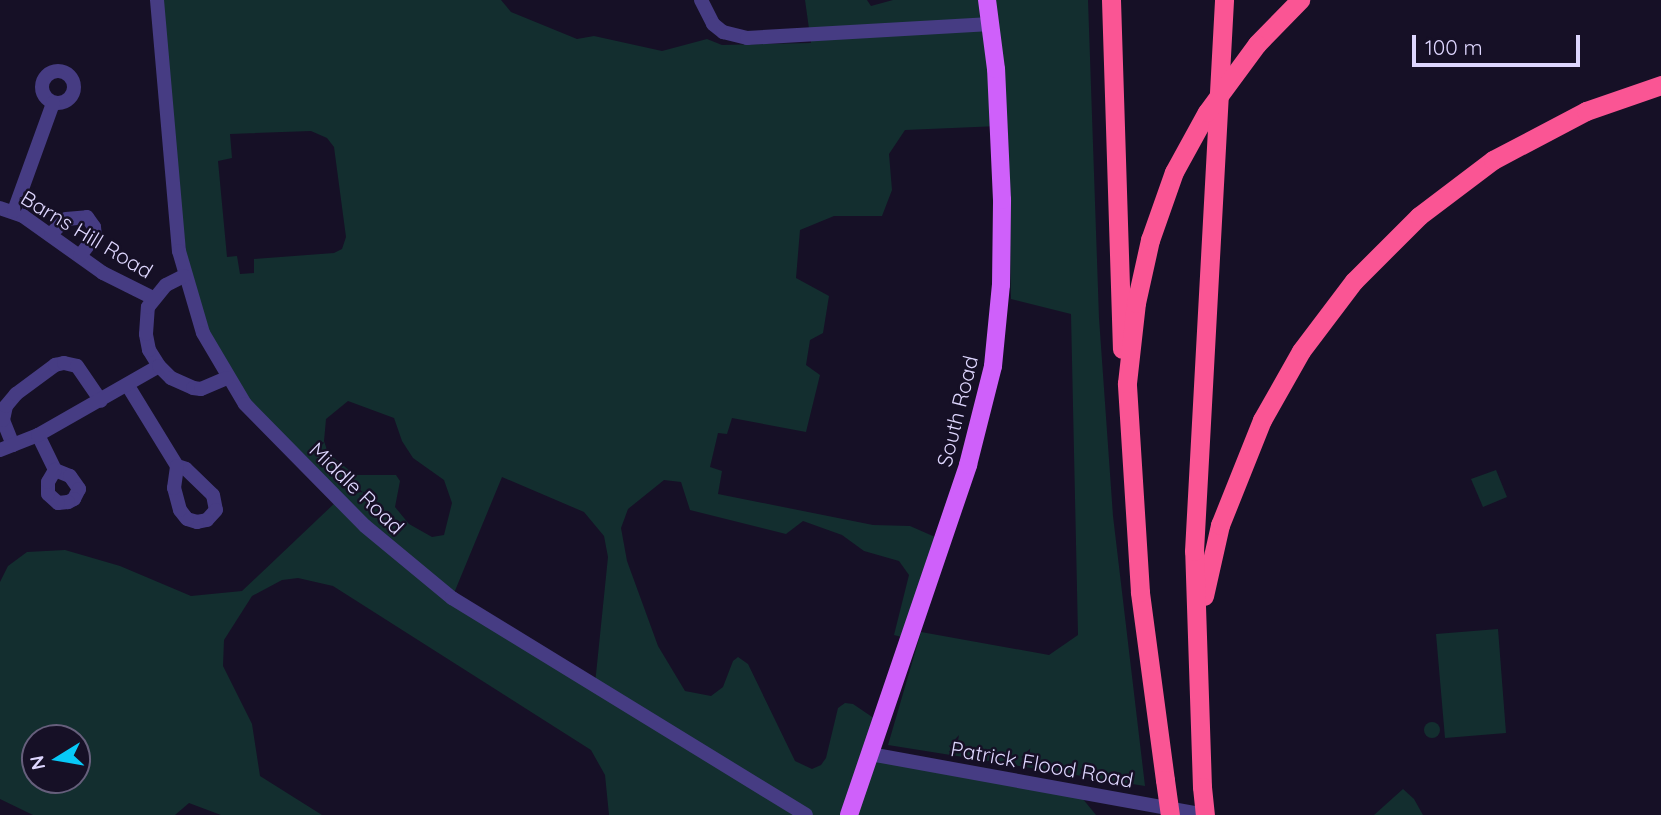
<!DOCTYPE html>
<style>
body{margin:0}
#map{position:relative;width:1661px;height:815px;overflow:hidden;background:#161026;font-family:Quicksand,sans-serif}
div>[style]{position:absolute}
.green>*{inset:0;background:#132e2f}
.round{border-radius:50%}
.minor>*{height:14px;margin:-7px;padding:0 7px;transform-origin:7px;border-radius:7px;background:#463c83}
.minor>.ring{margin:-7px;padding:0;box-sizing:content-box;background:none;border:14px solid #463c83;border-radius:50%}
.major>*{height:18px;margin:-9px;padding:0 9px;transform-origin:9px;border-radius:9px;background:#cf60fa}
.highway>*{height:19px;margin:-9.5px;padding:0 9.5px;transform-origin:9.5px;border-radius:9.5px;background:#fa5594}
.highway-bridge>*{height:19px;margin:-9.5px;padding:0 9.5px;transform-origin:9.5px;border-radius:9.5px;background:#fa5594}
span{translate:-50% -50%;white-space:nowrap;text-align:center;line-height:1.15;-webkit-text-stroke:5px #161026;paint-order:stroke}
.street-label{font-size:21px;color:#ded6fe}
.north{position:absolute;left:21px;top:724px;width:70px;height:70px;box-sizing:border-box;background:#161026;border:2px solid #665f7c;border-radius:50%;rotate:259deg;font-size:19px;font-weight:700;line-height:28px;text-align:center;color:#ded6fe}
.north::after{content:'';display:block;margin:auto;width:24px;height:32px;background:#08c9f8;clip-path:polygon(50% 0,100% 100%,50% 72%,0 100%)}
.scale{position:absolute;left:1412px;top:35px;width:168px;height:32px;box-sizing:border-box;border:4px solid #ded6fe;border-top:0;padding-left:9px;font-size:21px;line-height:24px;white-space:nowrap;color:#ded6fe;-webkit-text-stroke:5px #161026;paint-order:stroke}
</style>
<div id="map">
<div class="green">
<div style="clip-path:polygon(evenodd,157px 0,501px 0,511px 12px,577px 39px,594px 36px,662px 51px,707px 39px,722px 45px,811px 43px,805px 0,867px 0,871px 6px,893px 0,987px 0,999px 126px,905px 130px,889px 154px,892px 190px,882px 216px,834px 216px,800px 230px,796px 278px,829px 296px,823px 333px,810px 340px,806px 365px,820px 375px,806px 432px,732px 418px,727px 434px,718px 433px,710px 467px,722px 471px,718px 494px,873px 525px,910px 526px,942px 540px,909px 639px,894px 635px,909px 575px,899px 561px,864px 551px,842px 535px,803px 521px,786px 534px,690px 510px,681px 482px,664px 480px,628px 509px,621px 528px,627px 561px,658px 646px,685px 691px,711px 696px,723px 687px,733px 661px,738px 657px,748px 664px,795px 761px,812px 769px,821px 765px,826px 758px,838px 708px,845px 703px,853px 704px,881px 723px,870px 754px,1078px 793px,1096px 815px,609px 815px,605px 775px,591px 750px,333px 586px,298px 578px,282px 580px,252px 596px,224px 640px,223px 666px,252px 724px,260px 776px,322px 815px,221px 815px,189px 803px,175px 815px,33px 815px,0 799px,0 582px,8px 566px,27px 552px,65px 550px,120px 566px,191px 596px,242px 591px,338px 500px,261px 422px,192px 305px,157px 0,311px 131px,327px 138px,334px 147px,346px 237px,342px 249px,334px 253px,254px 259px,254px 273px,240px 274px,237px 256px,227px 257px,218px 161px,232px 158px,230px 134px,311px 131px,157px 0,348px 401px,394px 418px,402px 441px,413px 458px,444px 480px,452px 503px,444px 535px,432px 537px,409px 524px,395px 507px,400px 481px,396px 475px,355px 475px,328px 453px,324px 441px,326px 419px,348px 401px,157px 0,502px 477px,584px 512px,604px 536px,608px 557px,595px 684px,452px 598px,502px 477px,157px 0,35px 738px,77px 738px,77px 780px,35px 780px,35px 738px)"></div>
<div style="clip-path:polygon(995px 0,1088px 0,1099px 318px,1113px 516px,1145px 786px,888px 745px,921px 632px,1049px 655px,1078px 635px,1071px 314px,1011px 299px,1008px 135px)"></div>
<div style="clip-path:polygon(1496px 470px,1507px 497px,1483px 507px,1471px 479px)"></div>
<div style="clip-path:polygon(1498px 629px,1506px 733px,1445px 738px,1436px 634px)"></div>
<div class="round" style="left:1424px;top:722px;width:16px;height:16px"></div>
<div style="clip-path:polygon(1403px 789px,1414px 799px,1423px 815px,1374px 815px)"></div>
</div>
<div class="minor">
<div style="left:157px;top:0;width:252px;rotate:85deg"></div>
<div style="left:179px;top:251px;width:85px;rotate:73.7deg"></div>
<div style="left:203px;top:333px;width:82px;rotate:59.4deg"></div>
<div style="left:245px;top:404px;width:171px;rotate:45.5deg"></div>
<div style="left:365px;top:526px;width:113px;rotate:39.6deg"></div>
<div style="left:452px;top:598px;width:415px;rotate:31.5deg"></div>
<div style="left:701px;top:0;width:27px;rotate:63deg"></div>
<div style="left:713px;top:24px;width:13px;rotate:39deg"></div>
<div style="left:723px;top:32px;width:25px;rotate:14deg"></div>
<div style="left:747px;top:38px;width:244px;rotate:-3.3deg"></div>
<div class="ring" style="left:42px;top:71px;width:18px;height:18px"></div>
<div style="left:0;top:208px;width:24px;rotate:19deg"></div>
<div style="left:23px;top:216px;width:98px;rotate:35.5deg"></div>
<div style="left:103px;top:273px;width:56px;rotate:26.6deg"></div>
<div style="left:14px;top:211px;width:115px;rotate:-70.1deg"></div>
<div style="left:51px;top:234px;width:21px;rotate:-45deg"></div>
<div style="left:66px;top:219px;width:21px;rotate:-5deg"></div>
<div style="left:87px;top:217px;width:12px;rotate:55deg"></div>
<div style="left:94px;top:227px;width:9px;rotate:84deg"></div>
<div style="left:95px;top:236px;width:25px;rotate:127deg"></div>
<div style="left:159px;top:366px;width:19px;rotate:-122deg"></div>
<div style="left:149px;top:350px;width:16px;rotate:-101deg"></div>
<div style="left:146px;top:334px;width:27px;rotate:-86deg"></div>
<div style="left:148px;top:307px;width:28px;rotate:-51deg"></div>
<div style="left:166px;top:285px;width:20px;rotate:-27deg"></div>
<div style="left:128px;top:386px;width:94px;rotate:58.5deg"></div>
<div style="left:38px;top:435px;width:39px;rotate:64deg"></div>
<div style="left:13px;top:445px;width:27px;rotate:-112deg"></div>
<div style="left:3px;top:420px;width:14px;rotate:-78deg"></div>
<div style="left:6px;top:406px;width:16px;rotate:-50deg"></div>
<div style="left:16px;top:394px;width:49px;rotate:-36.6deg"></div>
<div style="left:55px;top:365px;width:9px;rotate:-13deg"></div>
<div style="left:64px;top:363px;width:13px;rotate:13deg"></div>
<div style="left:77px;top:366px;width:42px;rotate:55.6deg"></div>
<div style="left:0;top:450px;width:41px;rotate:-21.5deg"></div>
<div style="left:38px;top:435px;width:139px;rotate:-29.7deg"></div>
<div style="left:159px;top:366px;width:17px;rotate:45deg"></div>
<div style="left:171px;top:378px;width:24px;rotate:24deg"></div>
<div style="left:193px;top:388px;width:8px;rotate:7deg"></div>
<div style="left:201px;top:389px;width:28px;rotate:-23deg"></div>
<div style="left:177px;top:466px;width:9px;rotate:18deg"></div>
<div style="left:186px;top:469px;width:37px;rotate:44deg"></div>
<div style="left:213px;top:495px;width:15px;rotate:79deg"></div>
<div style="left:216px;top:510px;width:13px;rotate:132deg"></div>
<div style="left:207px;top:520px;width:10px;rotate:169deg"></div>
<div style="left:197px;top:522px;width:10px;rotate:-163deg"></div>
<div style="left:187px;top:519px;width:11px;rotate:-128deg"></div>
<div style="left:180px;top:510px;width:23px;rotate:-105deg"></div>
<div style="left:174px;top:488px;width:22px;rotate:-82deg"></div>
<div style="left:55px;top:470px;width:16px;rotate:22deg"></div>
<div style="left:70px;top:476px;width:16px;rotate:55deg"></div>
<div style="left:79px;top:489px;width:11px;rotate:117deg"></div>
<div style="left:74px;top:499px;width:7px;rotate:153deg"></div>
<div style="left:68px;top:502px;width:10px;rotate:174deg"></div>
<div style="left:58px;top:503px;width:13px;rotate:-138deg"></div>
<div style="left:48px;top:494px;width:12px;rotate:-90deg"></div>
<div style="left:48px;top:482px;width:14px;rotate:-60deg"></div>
<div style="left:870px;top:754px;width:342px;rotate:10.3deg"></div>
</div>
<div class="major">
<div style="left:849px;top:815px;width:370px;rotate:-71.2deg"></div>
<div style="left:968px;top:465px;width:102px;rotate:-75.8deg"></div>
<div style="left:993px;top:366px;width:81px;rotate:-84.4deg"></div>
<div style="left:1001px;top:285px;width:85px;rotate:-89.3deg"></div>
<div style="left:1002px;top:200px;width:131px;rotate:-92.6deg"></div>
<div style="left:996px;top:69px;width:70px;rotate:-97.4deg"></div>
</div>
<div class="highway">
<div style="left:1111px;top:0;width:349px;rotate:88.2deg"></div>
<div style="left:1257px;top:44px;width:62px;rotate:-45.7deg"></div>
<div style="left:1204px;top:596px;width:73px;rotate:-77.3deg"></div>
<div style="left:1220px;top:525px;width:113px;rotate:-68.2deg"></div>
<div style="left:1262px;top:420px;width:79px;rotate:-60.5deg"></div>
<div style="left:1301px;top:351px;width:88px;rotate:-52.9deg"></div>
<div style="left:1354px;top:281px;width:92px;rotate:-45deg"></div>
<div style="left:1419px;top:216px;width:93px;rotate:-37.1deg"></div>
<div style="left:1493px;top:160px;width:105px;rotate:-27.8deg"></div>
<div style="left:1586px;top:111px;width:79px;rotate:-19.1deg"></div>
<div style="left:1165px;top:780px;width:190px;rotate:-97.6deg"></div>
<div style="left:1140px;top:592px;width:209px;rotate:-93.6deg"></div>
<div style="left:1127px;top:383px;width:81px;rotate:-83.6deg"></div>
<div style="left:1136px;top:303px;width:65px;rotate:-77.5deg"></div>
<div style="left:1150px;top:240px;width:72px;rotate:-70.6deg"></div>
<div style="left:1174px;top:172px;width:68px;rotate:-61.2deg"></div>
<div style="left:1202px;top:787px;width:236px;rotate:-91.9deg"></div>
<div style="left:1194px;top:551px;width:552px;rotate:-86.88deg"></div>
</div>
<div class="highway-bridge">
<div style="left:1207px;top:112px;width:84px;rotate:-53.7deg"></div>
<div style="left:1165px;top:780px;width:35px;rotate:82deg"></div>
<div style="left:1202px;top:787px;width:28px;rotate:84deg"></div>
</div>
<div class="street-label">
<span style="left:87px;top:234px;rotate:31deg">Barns Hill Road</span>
<span style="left:957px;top:411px;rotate:-76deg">South Road</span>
<span style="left:357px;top:488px;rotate:44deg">Middle Road</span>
<span style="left:1042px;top:764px;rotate:10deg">Patrick Flood Road</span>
</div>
<div class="north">N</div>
<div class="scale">100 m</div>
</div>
